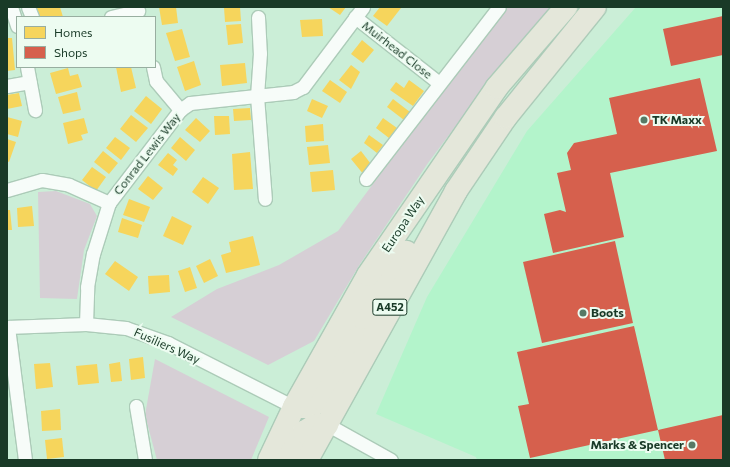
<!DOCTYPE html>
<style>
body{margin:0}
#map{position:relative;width:730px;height:467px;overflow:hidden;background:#cbeed7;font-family:Commissioner,sans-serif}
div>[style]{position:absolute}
.built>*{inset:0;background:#b3f4cb}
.green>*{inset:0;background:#d6cfd5}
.homes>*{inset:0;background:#f6d55c}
.shops>*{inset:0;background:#d6604d}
.roads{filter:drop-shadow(1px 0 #accbb8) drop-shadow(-1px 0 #accbb8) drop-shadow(0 1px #accbb8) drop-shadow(0 -1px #accbb8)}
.street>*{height:13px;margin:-6.5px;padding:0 6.5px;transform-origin:6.5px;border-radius:6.5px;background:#f7fcf9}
.highway>*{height:22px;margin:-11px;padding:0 11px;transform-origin:11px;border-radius:11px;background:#e4e7da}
.dots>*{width:11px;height:11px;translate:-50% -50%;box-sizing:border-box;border:2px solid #edfcf1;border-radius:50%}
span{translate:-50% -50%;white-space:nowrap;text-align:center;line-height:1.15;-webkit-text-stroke:4px #edfcf1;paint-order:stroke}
.shield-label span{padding:1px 3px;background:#edfcf1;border:1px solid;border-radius:3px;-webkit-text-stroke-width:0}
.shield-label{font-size:11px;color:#193a27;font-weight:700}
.street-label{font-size:12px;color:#193a27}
.poi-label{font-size:12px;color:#193a27;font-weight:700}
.left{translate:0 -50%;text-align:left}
.right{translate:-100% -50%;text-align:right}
.frame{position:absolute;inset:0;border:8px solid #193a27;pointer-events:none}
.legend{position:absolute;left:16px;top:16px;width:140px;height:52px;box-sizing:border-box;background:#edfcf1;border:1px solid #98aea0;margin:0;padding:5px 7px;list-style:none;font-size:12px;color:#193a27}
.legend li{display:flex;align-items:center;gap:8px;height:20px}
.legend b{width:20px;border:1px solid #98aea0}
</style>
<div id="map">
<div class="built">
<div style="clip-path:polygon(636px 7px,723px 7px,723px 460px,477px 460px,476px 457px,376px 414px,427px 297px,527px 131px)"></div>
</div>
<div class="green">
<div style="clip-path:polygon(502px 7px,552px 7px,485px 87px,428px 163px,360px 264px,314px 341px,268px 365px,171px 317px,217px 289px,279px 265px,338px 231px,393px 157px,440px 86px)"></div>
<div style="clip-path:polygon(56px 191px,90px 204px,97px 216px,84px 250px,77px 299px,40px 298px,38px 192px)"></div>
<div style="clip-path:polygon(155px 359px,269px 417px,251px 460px,157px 460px,145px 415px)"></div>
</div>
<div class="homes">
<div style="clip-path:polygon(51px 7px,60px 7px,63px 17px,38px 17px,36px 8px)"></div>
<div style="clip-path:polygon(159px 7px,176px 7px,178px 23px,162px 25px)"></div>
<div style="clip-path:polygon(224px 7px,240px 7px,241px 21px,225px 22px)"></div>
<div style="clip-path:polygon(328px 7px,346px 7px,340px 15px)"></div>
<div style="clip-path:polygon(380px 7px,400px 7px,401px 8px,387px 26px,373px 16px)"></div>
<div style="clip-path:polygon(322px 19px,323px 36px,302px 37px,300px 20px)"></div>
<div style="clip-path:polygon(241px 24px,243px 43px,228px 45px,226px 25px)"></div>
<div style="clip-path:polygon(182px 29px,190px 57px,175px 61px,166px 33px)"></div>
<div style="clip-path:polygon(7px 38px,12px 38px,15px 70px,7px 71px)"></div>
<div style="clip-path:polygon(362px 40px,374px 50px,363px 63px,351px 54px)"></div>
<div style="clip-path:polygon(194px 61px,201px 85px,185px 91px,177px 67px)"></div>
<div style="clip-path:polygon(245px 63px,247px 83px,222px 86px,220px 65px)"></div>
<div style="clip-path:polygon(351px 65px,360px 72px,351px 89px,339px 80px)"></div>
<div style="clip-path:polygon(116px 67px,131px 67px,136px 88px,121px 92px)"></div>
<div style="clip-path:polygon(68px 68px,70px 76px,78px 74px,82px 87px,56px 94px,50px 73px)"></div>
<div style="clip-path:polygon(330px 80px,347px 92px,340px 103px,322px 91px)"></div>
<div style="clip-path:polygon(409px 80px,424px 91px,413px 106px,390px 90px,396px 82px,404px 88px)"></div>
<div style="clip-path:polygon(77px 92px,81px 110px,63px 114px,58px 97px)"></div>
<div style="clip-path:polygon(19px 93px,22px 106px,7px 109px,7px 95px)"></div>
<div style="clip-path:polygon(146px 96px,162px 109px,151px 124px,134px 111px)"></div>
<div style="clip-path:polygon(312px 99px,328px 106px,322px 118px,307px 111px)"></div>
<div style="clip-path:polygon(393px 99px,410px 112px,404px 120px,387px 107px)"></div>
<div style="clip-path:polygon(250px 108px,251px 120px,234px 121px,233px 109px)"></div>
<div style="clip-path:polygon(131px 115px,148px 128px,136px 142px,120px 129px)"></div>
<div style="clip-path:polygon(214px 116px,229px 116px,230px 134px,215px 135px)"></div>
<div style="clip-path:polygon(7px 117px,22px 121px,18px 137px,7px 134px)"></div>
<div style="clip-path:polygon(84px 118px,88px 133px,81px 135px,83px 140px,68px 144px,63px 123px)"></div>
<div style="clip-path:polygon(196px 118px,210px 131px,200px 142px,185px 130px)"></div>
<div style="clip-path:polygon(383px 118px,397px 128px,389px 138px,376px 128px)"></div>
<div style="clip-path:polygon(323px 124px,324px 141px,306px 142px,305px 126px)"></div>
<div style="clip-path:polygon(369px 135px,383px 145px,377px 153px,364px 143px)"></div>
<div style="clip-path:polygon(115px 137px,130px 148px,121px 160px,106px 148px)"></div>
<div style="clip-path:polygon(180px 137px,195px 150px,186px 161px,171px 148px)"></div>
<div style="clip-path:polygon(7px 139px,16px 142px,9px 162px,7px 161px)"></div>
<div style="clip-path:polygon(328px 145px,330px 163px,309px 165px,307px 147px)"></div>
<div style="clip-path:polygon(103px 151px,118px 163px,109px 174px,94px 162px)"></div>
<div style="clip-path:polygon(361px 151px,374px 168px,364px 175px,351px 159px)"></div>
<div style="clip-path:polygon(250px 152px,253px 189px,234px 190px,232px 154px)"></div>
<div style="clip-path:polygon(168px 153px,177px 160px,173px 165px,178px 169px,173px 176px,158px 165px)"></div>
<div style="clip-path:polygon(92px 167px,106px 177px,96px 191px,82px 180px)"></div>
<div style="clip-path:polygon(333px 170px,335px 190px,312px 192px,310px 172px)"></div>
<div style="clip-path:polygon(148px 176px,163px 188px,153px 200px,138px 189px)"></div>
<div style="clip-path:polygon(203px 177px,219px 188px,208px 204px,192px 192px)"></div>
<div style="clip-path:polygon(129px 199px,150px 207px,144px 222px,123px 215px)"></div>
<div style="clip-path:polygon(32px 206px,34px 226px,18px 227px,17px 208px)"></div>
<div style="clip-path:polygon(7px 210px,10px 210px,12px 230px,7px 230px)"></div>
<div style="clip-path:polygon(172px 216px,192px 226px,183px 245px,163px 236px)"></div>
<div style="clip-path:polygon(122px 218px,142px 225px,138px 238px,118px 232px)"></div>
<div style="clip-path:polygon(253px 236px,260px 265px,226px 273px,221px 255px,231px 252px,229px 242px)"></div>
<div style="clip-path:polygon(210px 259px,218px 276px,204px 283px,196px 266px)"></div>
<div style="clip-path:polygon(115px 261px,138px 277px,129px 291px,105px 274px)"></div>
<div style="clip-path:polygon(190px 267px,197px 288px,185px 292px,178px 271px)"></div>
<div style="clip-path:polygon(169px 275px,170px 292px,149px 294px,148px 276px)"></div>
<div style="clip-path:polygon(143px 357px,145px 378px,131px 380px,129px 359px)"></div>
<div style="clip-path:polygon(120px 362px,122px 381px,111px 382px,109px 364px)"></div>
<div style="clip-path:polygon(50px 363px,53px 387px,36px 389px,34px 364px)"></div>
<div style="clip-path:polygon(97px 364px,99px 383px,78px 385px,76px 366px)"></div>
<div style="clip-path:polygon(60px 409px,61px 430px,42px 431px,41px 411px)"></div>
<div style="clip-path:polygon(62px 438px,64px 457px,47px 459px,45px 440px)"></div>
</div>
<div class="shops">
<div style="clip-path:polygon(723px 16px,723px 55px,671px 66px,663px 29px)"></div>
<div style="clip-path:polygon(700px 78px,717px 151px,610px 173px,624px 237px,553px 253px,544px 214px,560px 210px,566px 212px,557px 173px,571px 170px,567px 153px,574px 143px,617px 134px,609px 98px)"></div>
<div style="clip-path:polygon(615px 241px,633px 323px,542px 343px,523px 262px)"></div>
<div style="clip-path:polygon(634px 326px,658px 430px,723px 415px,723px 460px,665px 460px,658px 430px,530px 458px,518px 406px,529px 404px,517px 352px)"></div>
</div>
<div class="roads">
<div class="street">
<div style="left:11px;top:7px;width:20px;rotate:72deg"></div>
<div style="left:28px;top:7px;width:11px;rotate:68deg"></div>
<div style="left:111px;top:17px;width:28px;rotate:-13deg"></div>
<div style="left:258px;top:17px;width:36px;rotate:87deg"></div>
<div style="left:260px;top:53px;width:43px;rotate:94deg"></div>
<div style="left:257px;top:96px;width:103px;rotate:85.6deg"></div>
<div style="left:355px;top:17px;width:105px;rotate:38.1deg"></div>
<div style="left:27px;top:67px;width:44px;rotate:79.5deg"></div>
<div style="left:153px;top:67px;width:14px;rotate:78deg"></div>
<div style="left:156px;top:81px;width:38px;rotate:50deg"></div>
<div style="left:7px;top:86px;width:23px;rotate:-10deg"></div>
<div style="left:366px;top:179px;width:217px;rotate:-52.3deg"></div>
<div style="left:7px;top:190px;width:36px;rotate:-16deg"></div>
<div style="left:42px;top:180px;width:27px;rotate:10deg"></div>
<div style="left:69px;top:185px;width:44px;rotate:24.2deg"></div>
<div style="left:86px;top:324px;width:37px;rotate:-88deg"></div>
<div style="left:87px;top:287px;width:34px;rotate:-80deg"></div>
<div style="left:93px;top:254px;width:53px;rotate:-72.6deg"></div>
<div style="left:109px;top:203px;width:117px;rotate:-52.6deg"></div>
<div style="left:180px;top:110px;width:12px;rotate:-35deg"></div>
<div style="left:190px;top:103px;width:104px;rotate:-6.1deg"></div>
<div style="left:293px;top:92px;width:11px;rotate:-27deg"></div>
<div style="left:303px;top:87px;width:100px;rotate:-53.1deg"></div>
<div style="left:7px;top:327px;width:79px;rotate:-2.2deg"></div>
<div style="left:86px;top:324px;width:40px;rotate:5.7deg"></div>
<div style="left:126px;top:328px;width:45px;rotate:19.7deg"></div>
<div style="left:168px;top:343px;width:148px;rotate:26.9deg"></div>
<div style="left:8px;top:327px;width:134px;rotate:82.7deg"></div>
<div style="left:136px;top:406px;width:55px;rotate:80.5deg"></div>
<div style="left:321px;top:421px;width:80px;rotate:29.1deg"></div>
</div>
<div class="highway">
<div style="left:294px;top:407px;width:17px"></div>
<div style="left:311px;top:407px;width:13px;rotate:-39deg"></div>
<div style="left:321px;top:399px;width:91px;rotate:-62.6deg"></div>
<div style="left:363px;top:318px;width:79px;rotate:-56.9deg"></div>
<div style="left:269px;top:460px;width:59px;rotate:-64.7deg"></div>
<div style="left:294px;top:407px;width:151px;rotate:-60.7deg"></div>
<div style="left:368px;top:275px;width:228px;rotate:-55.5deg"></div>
<div style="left:497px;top:87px;width:106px;rotate:-49.2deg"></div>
<div style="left:287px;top:460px;width:33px;rotate:-59deg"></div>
<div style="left:304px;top:432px;width:13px;rotate:-32deg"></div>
<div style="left:315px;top:425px;width:12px"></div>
<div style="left:307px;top:460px;width:308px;rotate:-61deg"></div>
<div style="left:456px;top:191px;width:89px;rotate:-56deg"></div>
<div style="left:506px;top:117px;width:141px;rotate:-51deg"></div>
</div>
</div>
<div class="dots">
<div style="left:644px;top:120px;background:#577965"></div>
<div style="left:583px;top:313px;background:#577965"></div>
<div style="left:692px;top:445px;background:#577965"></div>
</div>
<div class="shield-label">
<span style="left:390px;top:307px">A452</span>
</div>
<div class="street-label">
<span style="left:397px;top:50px;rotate:38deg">Muirhead Close</span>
<span style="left:147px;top:154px;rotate:-52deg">Conrad Lewis Way</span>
<span style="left:403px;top:224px;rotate:-56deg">Europa Way</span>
<span style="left:167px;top:346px;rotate:24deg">Fusiliers Way</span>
</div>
<div class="poi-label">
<span class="left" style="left:652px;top:120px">TK Maxx</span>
<span class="left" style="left:591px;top:313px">Boots</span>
<span class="right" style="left:684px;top:445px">Marks &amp; Spencer</span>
</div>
<div class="frame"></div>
<ul class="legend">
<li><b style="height:11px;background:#f6d55c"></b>Homes</li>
<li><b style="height:11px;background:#d6604d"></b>Shops</li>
</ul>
</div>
